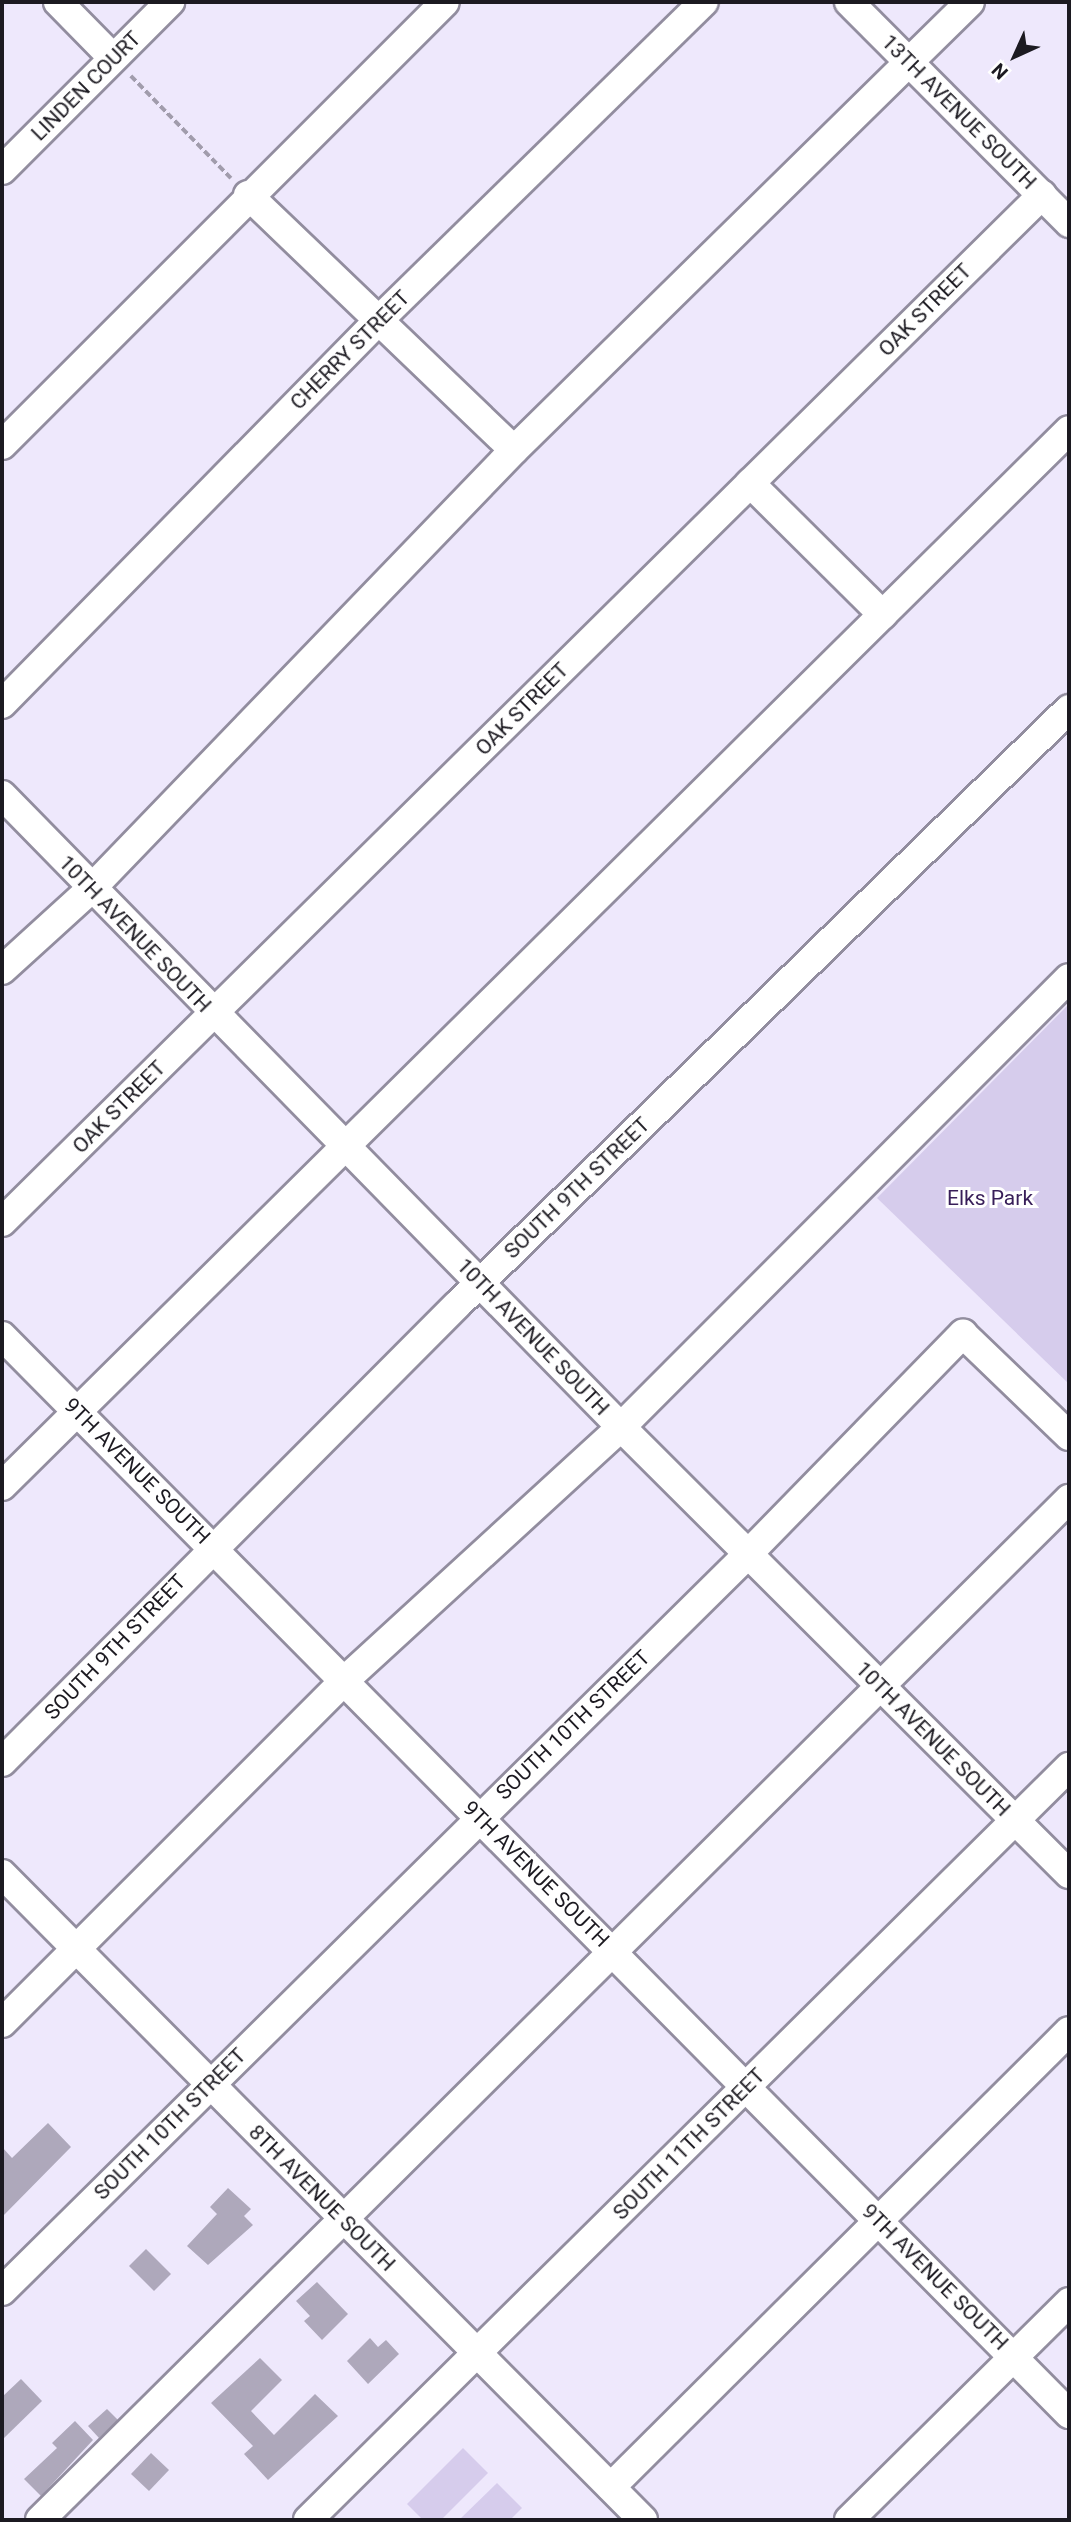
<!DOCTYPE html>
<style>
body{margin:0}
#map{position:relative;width:1071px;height:2522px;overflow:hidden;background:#eee8fc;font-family:Roboto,sans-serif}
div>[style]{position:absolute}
.green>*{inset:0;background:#d6ccec}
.building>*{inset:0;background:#aea8bb}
.path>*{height:3.5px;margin-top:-1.75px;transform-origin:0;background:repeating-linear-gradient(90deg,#a19cac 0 7px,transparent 0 10.5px)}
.roads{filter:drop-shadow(2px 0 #928d9f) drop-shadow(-2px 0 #928d9f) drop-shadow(0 2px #928d9f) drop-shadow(0 -2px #928d9f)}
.minor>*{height:28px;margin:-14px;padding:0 14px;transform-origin:14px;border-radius:14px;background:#fff}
span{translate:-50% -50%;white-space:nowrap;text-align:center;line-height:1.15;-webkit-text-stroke:6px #fff;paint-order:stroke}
.street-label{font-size:21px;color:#1c1a21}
.park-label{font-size:21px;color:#381e59}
.frame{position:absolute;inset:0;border:4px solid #1c1a21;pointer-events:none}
.north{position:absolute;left:980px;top:21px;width:70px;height:70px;-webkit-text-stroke:5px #fff;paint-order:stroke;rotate:225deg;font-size:19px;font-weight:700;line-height:28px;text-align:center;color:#1c1a21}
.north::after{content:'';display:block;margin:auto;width:24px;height:32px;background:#1c1a21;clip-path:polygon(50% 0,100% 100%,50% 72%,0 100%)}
</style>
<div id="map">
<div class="green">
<div style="clip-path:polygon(1069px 1004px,1069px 1384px,877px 1198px)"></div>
<div style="clip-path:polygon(463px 2448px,488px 2473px,441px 2520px,423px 2520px,407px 2504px)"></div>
<div style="clip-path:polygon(497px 2483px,522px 2508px,510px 2520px,459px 2520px)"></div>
</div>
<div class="building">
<div style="clip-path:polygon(48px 2123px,71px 2147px,2px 2217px,2px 2147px,12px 2158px)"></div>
<div style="clip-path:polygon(228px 2188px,251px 2209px,244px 2216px,253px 2225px,208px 2265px,187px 2246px,217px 2214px,210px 2207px)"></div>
<div style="clip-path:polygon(146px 2249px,171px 2274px,154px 2291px,129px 2266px)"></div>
<div style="clip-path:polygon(317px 2282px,348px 2314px,322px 2340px,304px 2321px,310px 2316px,296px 2301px)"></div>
<div style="clip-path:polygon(370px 2338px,378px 2347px,386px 2340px,399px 2354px,368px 2384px,347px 2361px)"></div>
<div style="clip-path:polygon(260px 2358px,282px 2380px,251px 2411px,274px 2435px,315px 2394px,338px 2416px,268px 2480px,244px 2454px,253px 2446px,211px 2403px)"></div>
<div style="clip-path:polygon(21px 2379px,42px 2401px,2px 2440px,2px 2397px)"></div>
<div style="clip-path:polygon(107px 2409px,118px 2420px,99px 2438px,88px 2426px)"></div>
<div style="clip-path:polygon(75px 2421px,93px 2440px,41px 2496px,24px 2479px,57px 2448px,52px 2443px)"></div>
<div style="clip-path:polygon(151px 2453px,169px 2470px,149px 2491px,131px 2474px)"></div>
</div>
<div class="path">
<div style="left:131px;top:76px;width:143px;rotate:45.6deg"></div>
</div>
<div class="roads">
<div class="minor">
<div style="left:58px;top:2px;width:78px;rotate:45.5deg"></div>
<div style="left:849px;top:2px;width:312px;rotate:45.1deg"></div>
<div style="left:2px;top:170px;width:238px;rotate:-45deg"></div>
<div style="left:248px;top:195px;width:368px;rotate:43.8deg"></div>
<div style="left:2px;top:445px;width:626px;rotate:-45deg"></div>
<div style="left:750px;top:483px;width:187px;rotate:44.8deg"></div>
<div style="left:2px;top:704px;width:540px;rotate:-45.53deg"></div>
<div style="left:380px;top:319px;width:453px;rotate:-44.4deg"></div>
<div style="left:2px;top:795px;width:885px;rotate:45.6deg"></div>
<div style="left:621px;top:1427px;width:633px;rotate:44.94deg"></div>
<div style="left:2px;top:970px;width:119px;rotate:-42.3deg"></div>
<div style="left:90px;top:890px;width:611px;rotate:-46.06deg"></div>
<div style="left:514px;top:450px;width:639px;rotate:-44.49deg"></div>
<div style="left:2px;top:1222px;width:1462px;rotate:-44.64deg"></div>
<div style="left:2px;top:1336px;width:1517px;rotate:45.29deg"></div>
<div style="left:2px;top:1486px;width:1501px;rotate:-44.7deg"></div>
<div style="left:2px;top:1762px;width:645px;rotate:-45.13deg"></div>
<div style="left:457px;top:1305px;width:854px;rotate:-44.24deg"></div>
<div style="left:2px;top:1874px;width:910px;rotate:45.22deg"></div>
<div style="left:2px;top:2023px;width:484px;rotate:-45deg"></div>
<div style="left:344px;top:1681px;width:376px;rotate:-42.5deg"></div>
<div style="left:621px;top:1427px;width:634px;rotate:-45.06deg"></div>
<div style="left:2px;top:2291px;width:1049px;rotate:-44.65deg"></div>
<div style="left:748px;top:1554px;width:308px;rotate:-45.7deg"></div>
<div style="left:963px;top:1334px;width:147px;rotate:43.9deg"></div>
<div style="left:611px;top:2487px;width:646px;rotate:-44.87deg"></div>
<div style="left:40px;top:2520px;width:1450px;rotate:-44.78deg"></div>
<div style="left:308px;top:2520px;width:1071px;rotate:-44.7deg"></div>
<div style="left:849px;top:2520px;width:310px;rotate:-44.7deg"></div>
</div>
</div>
<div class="street-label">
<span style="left:86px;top:86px;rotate:-45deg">LINDEN COURT</span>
<span style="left:959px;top:112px;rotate:45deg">13TH AVENUE SOUTH</span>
<span style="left:925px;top:310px;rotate:-45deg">OAK STREET</span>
<span style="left:350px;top:350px;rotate:-45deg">CHERRY STREET</span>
<span style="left:522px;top:709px;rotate:-45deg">OAK STREET</span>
<span style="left:135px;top:934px;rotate:46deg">10TH AVENUE SOUTH</span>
<span style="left:119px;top:1107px;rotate:-45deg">OAK STREET</span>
<span style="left:577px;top:1188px;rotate:-44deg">SOUTH 9TH STREET</span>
<span style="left:533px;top:1337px;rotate:46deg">10TH AVENUE SOUTH</span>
<span style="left:137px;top:1471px;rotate:45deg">9TH AVENUE SOUTH</span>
<span style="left:115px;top:1647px;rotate:-46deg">SOUTH 9TH STREET</span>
<span style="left:573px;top:1725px;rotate:-44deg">SOUTH 10TH STREET</span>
<span style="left:933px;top:1739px;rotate:45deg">10TH AVENUE SOUTH</span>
<span style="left:536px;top:1874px;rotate:45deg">9TH AVENUE SOUTH</span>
<span style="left:170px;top:2124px;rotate:-45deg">SOUTH 10TH STREET</span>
<span style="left:689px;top:2144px;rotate:-45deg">SOUTH 11TH STREET</span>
<span style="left:322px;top:2198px;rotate:45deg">8TH AVENUE SOUTH</span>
<span style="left:935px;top:2277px;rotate:45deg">9TH AVENUE SOUTH</span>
</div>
<div class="park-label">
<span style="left:990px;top:1198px">Elks Park</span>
</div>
<div class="frame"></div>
<div class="north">N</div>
</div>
